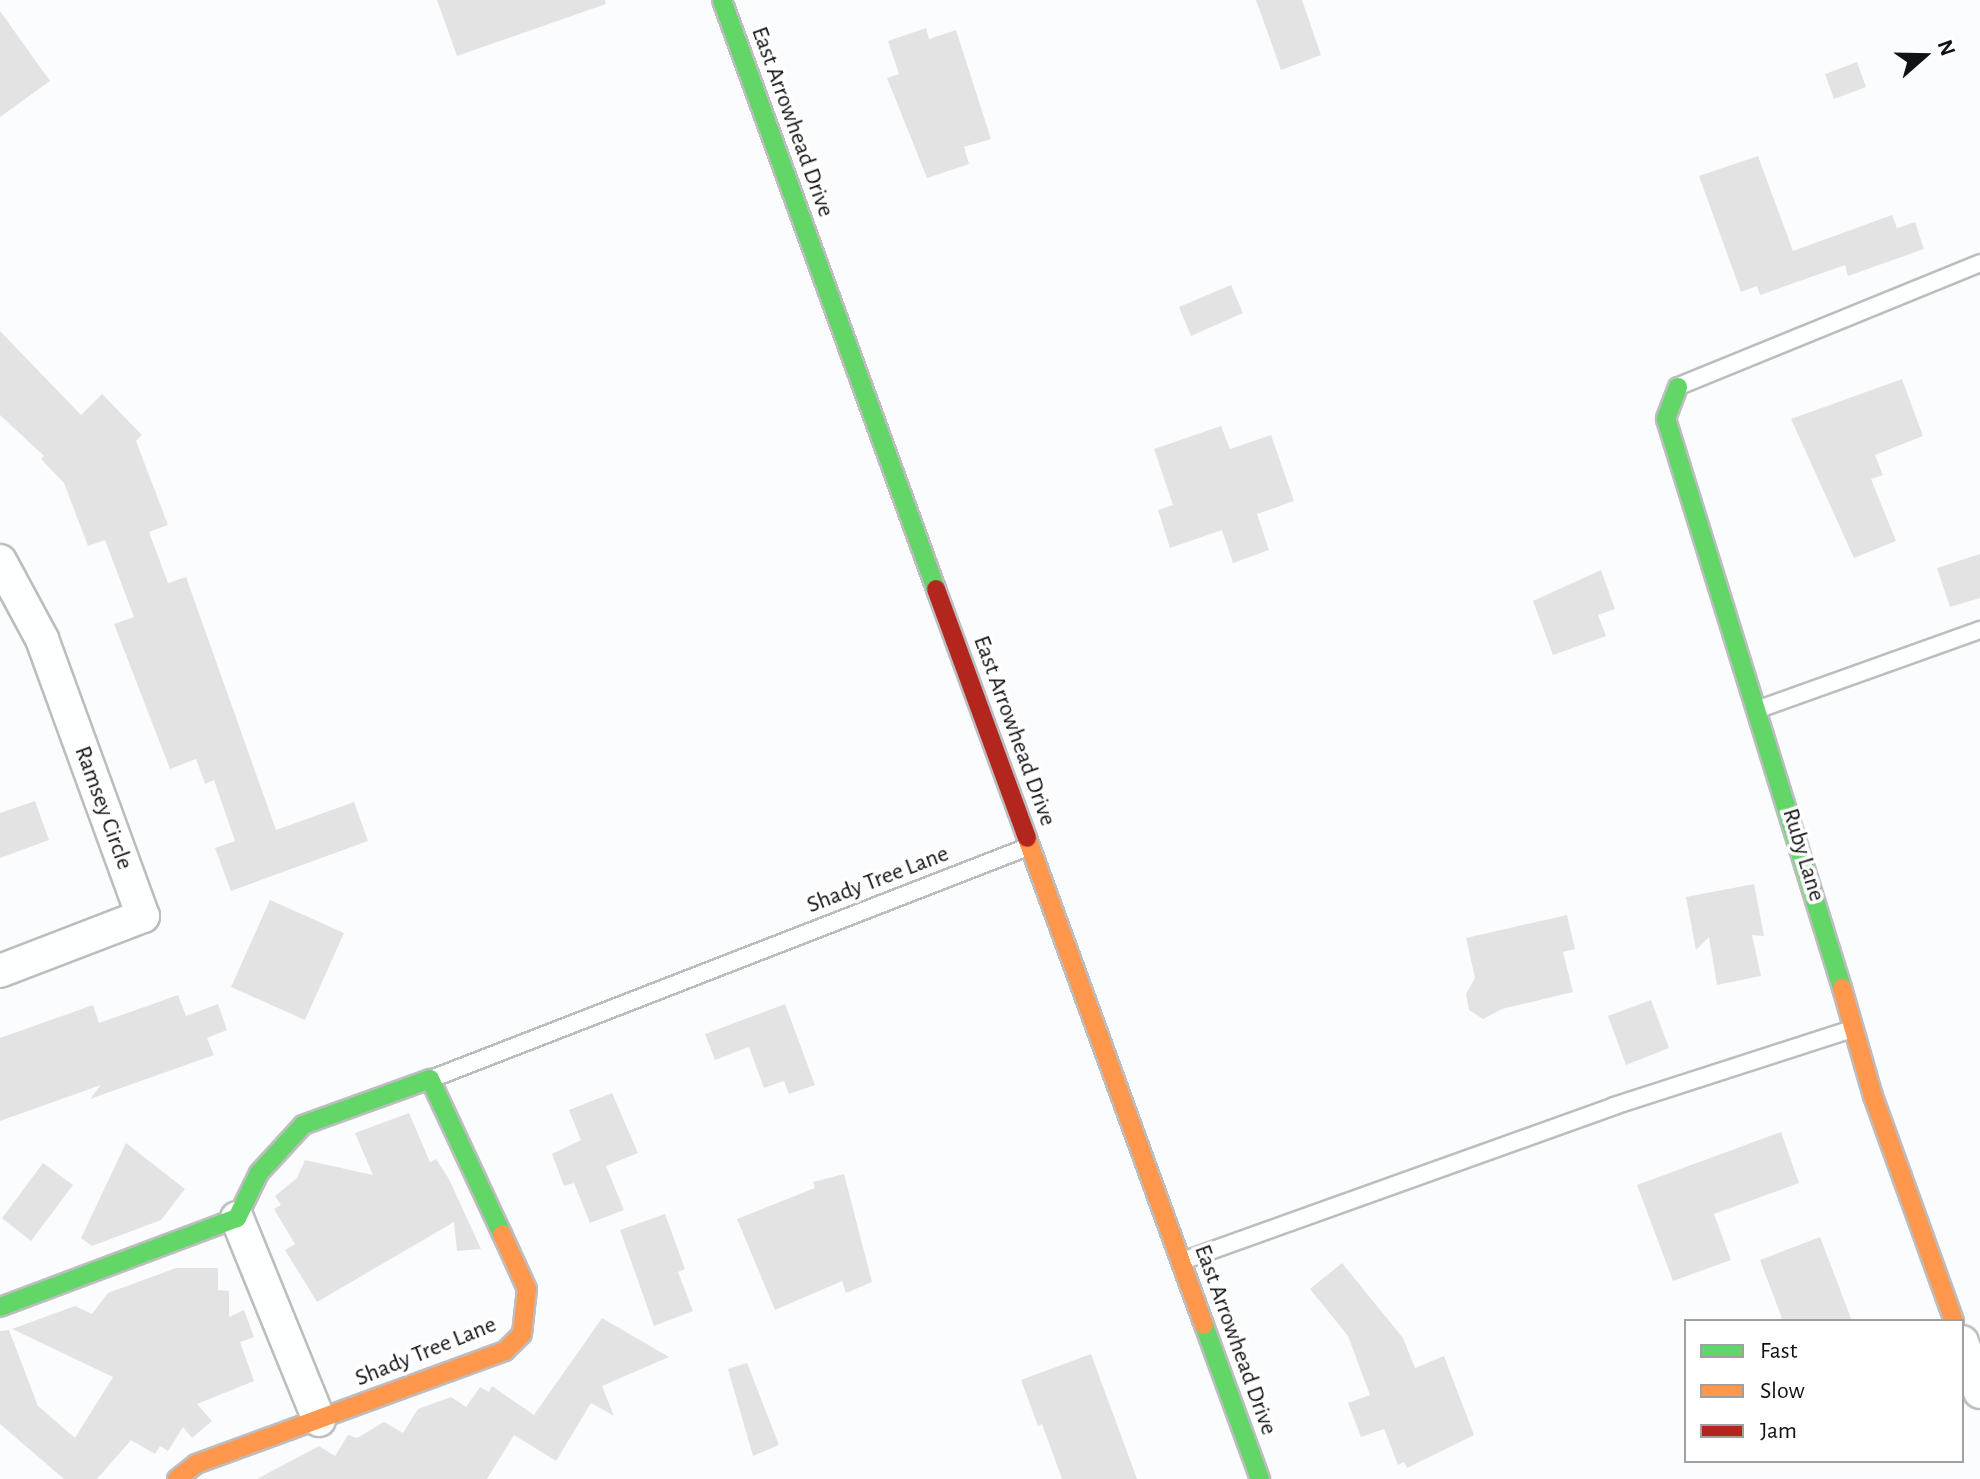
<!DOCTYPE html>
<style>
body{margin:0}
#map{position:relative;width:1980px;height:1479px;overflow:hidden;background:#fbfcfe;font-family:"Alegreya Sans",sans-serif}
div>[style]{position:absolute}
.building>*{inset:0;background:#e4e3e4}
.roads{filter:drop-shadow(2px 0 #bdbdc0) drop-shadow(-2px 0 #bdbdc0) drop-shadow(0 2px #bdbdc0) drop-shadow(0 -2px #bdbdc0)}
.lane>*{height:16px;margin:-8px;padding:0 8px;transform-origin:8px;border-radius:8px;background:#feffff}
.street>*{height:32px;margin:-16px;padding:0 16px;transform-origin:16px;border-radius:16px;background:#feffff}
.fast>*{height:18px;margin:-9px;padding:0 9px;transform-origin:9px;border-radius:9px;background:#63d668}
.slow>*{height:18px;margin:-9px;padding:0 9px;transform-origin:9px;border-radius:9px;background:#ff974d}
.jam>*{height:18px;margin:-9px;padding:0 9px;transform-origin:9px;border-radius:9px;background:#b3261e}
span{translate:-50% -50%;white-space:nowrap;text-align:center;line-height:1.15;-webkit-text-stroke:7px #fff;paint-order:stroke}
.street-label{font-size:24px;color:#111215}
.legend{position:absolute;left:1684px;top:1319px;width:280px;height:144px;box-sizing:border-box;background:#fff;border:2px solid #a0a0a1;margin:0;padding:10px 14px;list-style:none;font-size:24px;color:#111215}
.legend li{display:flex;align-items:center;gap:16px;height:40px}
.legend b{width:40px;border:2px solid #a0a0a1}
.north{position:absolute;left:1884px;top:16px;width:80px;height:80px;-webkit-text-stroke:6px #fff;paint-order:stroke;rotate:70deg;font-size:22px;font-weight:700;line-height:32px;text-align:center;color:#111215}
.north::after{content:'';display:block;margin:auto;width:28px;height:36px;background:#111215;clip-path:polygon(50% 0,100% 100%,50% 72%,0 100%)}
</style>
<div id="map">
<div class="building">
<div style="clip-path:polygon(437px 0,605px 0,606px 4px,457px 56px)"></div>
<div style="clip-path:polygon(1256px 0,1302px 0,1321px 55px,1281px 70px)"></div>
<div style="clip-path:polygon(0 11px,50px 81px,0 117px)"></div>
<div style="clip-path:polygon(926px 28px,929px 39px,956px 30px,991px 139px,964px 147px,969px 164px,927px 178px,887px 78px,899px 74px,888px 41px)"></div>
<div style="clip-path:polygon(1857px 62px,1866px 87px,1834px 99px,1825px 74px)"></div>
<div style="clip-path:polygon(1758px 156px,1793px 251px,1892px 215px,1897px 228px,1915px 222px,1924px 249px,1848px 276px,1845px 265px,1760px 295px,1757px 286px,1741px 292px,1699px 176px)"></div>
<div style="clip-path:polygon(1231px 285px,1243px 313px,1191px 336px,1179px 307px)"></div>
<div style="clip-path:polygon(0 331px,81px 415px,102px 394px,142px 435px,136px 441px,168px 525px,149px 532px,168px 583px,186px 577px,276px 830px,354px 802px,368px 841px,231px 891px,215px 848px,235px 841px,214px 780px,205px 784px,196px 759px,170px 769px,114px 624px,134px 617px,105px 540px,88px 546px,64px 483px,41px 459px,44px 456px,0 415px)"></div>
<div style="clip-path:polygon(1902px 379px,1923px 436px,1875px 455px,1883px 475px,1871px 479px,1896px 541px,1854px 558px,1791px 419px)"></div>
<div style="clip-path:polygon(1221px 426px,1230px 449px,1271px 435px,1294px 501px,1257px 514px,1269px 550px,1233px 563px,1222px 530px,1170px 548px,1158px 510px,1173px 505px,1154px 449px)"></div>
<div style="clip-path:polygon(1980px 554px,1980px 598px,1950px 607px,1937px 568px)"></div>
<div style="clip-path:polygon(1601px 570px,1615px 609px,1598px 615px,1606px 636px,1553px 655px,1533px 601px)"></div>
<div style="clip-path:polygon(35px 801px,49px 840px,0 858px,0 813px)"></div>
<div style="clip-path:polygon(1754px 884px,1764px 936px,1752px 935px,1761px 976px,1717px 985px,1709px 937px,1696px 950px,1686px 897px)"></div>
<div style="clip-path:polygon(270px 900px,344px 933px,305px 1020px,231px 987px)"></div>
<div style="clip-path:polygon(1567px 915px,1575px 949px,1563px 952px,1573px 992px,1502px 1009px,1483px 1019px,1469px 1010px,1466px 994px,1475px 978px,1466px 938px)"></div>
<div style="clip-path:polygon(178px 995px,186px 1016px,218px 1004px,227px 1030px,207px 1038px,214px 1055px,90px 1099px,101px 1085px,0 1121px,0 1038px,93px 1005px,99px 1023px)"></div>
<div style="clip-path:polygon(1651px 1000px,1669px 1048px,1626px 1065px,1608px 1016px)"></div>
<div style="clip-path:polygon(785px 1004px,815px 1085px,789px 1094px,784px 1081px,764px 1088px,749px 1047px,715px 1060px,705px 1034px)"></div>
<div style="clip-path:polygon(612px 1093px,638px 1153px,606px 1166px,624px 1210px,590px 1223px,574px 1183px,564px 1186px,552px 1154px,581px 1140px,569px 1110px)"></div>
<div style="clip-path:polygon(409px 1113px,430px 1162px,436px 1159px,449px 1179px,481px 1249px,457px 1251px,454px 1222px,317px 1302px,285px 1250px,295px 1244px,274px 1209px,281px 1205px,275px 1196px,297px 1178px,305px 1160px,373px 1175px,355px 1133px)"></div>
<div style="clip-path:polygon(1781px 1132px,1799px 1183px,1714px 1214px,1731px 1260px,1673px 1281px,1637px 1185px)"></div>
<div style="clip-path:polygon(126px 1143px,185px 1189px,161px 1220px,92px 1246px,81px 1238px)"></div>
<div style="clip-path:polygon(43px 1163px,73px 1185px,31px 1241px,2px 1218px)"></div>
<div style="clip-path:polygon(844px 1174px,872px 1282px,846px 1293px,842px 1281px,775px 1310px,737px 1219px,815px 1188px,813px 1182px)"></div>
<div style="clip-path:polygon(665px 1214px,685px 1269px,678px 1272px,693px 1311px,654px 1326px,620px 1230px)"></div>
<div style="clip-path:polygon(1820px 1237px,1852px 1321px,1783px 1321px,1760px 1260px)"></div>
<div style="clip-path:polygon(1342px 1263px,1403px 1338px,1415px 1368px,1444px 1356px,1474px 1435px,1407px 1468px,1404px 1462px,1398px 1465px,1384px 1429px,1361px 1437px,1348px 1403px,1370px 1395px,1348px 1336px,1310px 1289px)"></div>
<div style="clip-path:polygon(176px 1268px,218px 1268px,218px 1290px,229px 1291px,229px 1317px,244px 1310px,254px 1337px,240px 1342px,254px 1381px,197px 1404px,212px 1421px,192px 1438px,183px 1427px,168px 1451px,160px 1446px,155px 1454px,131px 1440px,97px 1479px,64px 1479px,0 1424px,0 1331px,9px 1330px,38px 1406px,75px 1438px,113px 1377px,12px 1329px,75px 1306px,92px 1314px,108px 1293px)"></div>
<div style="clip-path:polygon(602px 1318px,669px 1357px,602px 1386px,614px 1416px,591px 1403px,556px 1461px,514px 1435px,487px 1479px,257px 1479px,319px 1446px,335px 1456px,348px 1435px,357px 1438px,384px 1422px,403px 1433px,418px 1409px,451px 1397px,466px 1407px,480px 1387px,489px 1392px,492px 1386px,534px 1415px)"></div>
<div style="clip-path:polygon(1091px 1354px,1137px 1479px,1062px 1479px,1042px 1424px,1038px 1426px,1021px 1380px)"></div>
<div style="clip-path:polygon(747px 1363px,779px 1445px,753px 1456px,728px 1369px)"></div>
</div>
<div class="roads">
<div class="lane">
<div style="left:1679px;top:386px;width:325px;rotate:-22.2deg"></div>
<div style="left:1759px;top:709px;width:235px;rotate:-19.7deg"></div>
<div style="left:431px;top:1079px;width:640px;rotate:-21.24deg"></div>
<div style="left:1182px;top:1261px;width:459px;rotate:-19.7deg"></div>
<div style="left:1614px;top:1106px;width:250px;rotate:-17.9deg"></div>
</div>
<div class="street">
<div style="left:0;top:561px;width:89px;rotate:61.7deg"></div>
<div style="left:42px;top:639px;width:295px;rotate:70deg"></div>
<div style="left:143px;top:916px;width:153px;rotate:159deg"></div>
<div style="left:237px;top:1218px;width:218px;rotate:67.9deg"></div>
<div style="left:1962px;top:1342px;width:53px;rotate:70.2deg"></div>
</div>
<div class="fast">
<div style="left:722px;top:0;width:627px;rotate:70.03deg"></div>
<div style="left:1678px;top:387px;width:34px;rotate:111deg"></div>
<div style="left:1666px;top:419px;width:596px;rotate:72.81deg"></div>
<div style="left:0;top:1307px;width:253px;rotate:-20.6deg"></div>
<div style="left:237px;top:1218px;width:50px;rotate:-63.9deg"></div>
<div style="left:259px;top:1173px;width:65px;rotate:-47.5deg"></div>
<div style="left:303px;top:1125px;width:135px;rotate:-19.9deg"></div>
<div style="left:430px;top:1079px;width:171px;rotate:65.1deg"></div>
<div style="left:1204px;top:1325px;width:164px;rotate:70deg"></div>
</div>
<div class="slow">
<div style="left:1027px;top:838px;width:518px;rotate:70.03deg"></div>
<div style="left:1842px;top:988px;width:112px;rotate:74deg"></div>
<div style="left:1873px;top:1096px;width:239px;rotate:70.2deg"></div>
<div style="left:177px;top:1479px;width:24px;rotate:-38deg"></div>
<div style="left:196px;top:1464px;width:329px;rotate:-20.1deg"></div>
<div style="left:505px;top:1351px;width:24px;rotate:-45deg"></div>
<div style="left:522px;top:1334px;width:45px;rotate:-83.7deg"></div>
<div style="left:527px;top:1289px;width:60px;rotate:-114.4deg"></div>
</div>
<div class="jam">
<div style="left:936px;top:589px;width:265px;rotate:69.9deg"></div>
</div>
</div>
<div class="street-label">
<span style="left:792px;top:122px;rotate:70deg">East Arrowhead Drive</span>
<span style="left:1014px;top:731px;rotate:70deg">East Arrowhead Drive</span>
<span style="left:103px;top:808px;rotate:70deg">Ramsey Circle</span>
<span style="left:1803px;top:855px;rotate:73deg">Ruby Lane</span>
<span style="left:878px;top:880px;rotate:-21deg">Shady Tree Lane</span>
<span style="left:1235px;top:1340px;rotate:70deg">East Arrowhead Drive</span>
<span style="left:426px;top:1352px;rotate:-22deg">Shady Tree Lane</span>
</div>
<ul class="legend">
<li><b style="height:10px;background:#63d668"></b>Fast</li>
<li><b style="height:10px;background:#ff974d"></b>Slow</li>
<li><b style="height:10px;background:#b3261e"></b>Jam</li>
</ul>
<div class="north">N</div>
</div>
